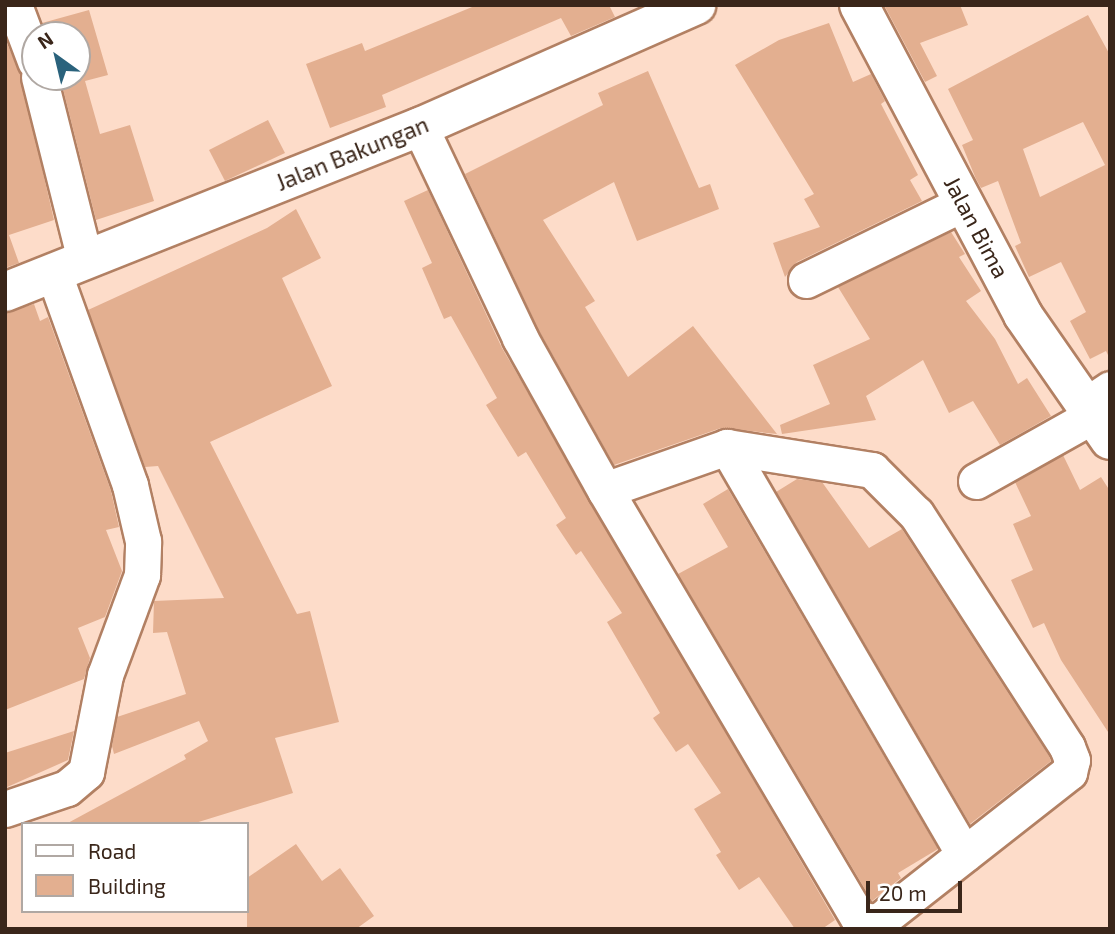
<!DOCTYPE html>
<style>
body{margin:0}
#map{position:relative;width:1115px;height:934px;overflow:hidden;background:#fddcc9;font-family:"Exo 2",sans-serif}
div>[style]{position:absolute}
.building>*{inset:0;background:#e3af90}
.roads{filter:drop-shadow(2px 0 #b28063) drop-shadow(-2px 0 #b28063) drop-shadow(0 2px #b28063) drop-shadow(0 -2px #b28063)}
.street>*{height:35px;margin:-17.5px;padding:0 17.5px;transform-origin:17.5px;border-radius:17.5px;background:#fff}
.secondary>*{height:38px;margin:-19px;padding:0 19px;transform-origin:19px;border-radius:19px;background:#fff}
span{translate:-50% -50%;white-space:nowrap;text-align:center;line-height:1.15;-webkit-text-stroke:7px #fff;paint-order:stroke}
.street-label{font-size:23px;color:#3a261a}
.frame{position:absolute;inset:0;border:7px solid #3a261a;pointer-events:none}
.legend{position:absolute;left:21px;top:822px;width:228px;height:91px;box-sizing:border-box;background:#fff;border:2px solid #b0a8a3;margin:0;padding:9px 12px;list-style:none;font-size:21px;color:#3a261a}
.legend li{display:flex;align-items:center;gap:14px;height:35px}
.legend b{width:35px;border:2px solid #b0a8a3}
.north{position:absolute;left:21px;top:21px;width:70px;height:70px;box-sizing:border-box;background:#fff;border:2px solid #b0a8a3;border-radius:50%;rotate:326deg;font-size:19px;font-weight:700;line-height:28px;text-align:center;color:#3a261a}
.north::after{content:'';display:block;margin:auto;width:24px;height:32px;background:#2a627c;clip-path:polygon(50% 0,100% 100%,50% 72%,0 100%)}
.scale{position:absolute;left:866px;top:881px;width:96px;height:32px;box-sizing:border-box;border:4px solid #3a261a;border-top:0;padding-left:9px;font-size:21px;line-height:24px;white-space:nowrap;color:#3a261a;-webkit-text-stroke:5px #fff;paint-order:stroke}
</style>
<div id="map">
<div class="building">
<div style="clip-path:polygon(477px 5px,609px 5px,615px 17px,571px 36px,561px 18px,382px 95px,386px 107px,330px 128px,306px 64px,362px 43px,365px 51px)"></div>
<div style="clip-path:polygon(884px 5px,960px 5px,968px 25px,920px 43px,937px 76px,925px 82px)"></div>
<div style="clip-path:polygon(89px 10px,108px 75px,85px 81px,100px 134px,130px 125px,154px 201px,96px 220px,60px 77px,77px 77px,77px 35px,47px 35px,42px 23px)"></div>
<div style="clip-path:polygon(evenodd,1088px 15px,1110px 55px,1110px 359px,1106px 351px,1090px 359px,1070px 321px,1086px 312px,1061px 262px,1029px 277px,1015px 246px,1021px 243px,998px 181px,981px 188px,976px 179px,962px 145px,973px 140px,948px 89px,1088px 15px,1083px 122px,1105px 165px,1040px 197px,1023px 149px,1083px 122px)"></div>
<div style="clip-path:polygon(829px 23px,853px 82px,871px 74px,885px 101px,881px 104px,918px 175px,910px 180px,922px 201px,797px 262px,785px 277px,773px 243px,820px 227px,804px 199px,814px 194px,735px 65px,779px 40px)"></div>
<div style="clip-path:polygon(5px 39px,20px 73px,54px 220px,9px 235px,19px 263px,5px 268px)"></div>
<div style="clip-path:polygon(648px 71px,699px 188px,710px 184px,719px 209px,637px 241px,614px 182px,543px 220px,595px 301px,585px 307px,628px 377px,693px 326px,777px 434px,721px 428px,614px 465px,538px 329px,465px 174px,603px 105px,598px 93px)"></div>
<div style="clip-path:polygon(268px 120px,285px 153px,225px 181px,209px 150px)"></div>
<div style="clip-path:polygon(428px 190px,502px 348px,835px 920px,822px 929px,795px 929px,759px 877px,739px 890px,716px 855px,721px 852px,694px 809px,721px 793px,688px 744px,676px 752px,653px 718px,660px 713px,607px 622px,622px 613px,581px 551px,576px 555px,556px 525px,566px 518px,526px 452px,518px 457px,486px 405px,497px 398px,451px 316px,444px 319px,422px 268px,432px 263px,404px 201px)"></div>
<div style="clip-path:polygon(296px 209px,321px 258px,282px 278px,332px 386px,210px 442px,297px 614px,310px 611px,339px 722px,275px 738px,293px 793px,192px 824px,66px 824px,186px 759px,184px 755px,208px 741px,199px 721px,114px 754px,112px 746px,117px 717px,186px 694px,167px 632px,153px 633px,154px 601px,224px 598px,158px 466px,145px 467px,88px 310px,267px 228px)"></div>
<div style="clip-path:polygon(951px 232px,965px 254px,959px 257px,981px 291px,966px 301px,995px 339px,1018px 384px,1027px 378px,1051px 416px,1000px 445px,973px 401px,949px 413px,923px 360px,866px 396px,876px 420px,782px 434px,780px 425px,830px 404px,813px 365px,870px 339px,838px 287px)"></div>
<div style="clip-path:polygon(34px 304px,40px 321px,48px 317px,111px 491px,119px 527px,106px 530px,122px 571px,105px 617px,78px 628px,90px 658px,84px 679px,5px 710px,5px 313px)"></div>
<div style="clip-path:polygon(1063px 455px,1080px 490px,1101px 477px,1110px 491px,1110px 735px,1061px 660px,1044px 623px,1033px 628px,1011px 580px,1033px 570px,1013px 524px,1031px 516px,1015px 482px)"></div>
<div style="clip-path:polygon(797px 479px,822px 482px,869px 548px,902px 529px,1049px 756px,1051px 761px,970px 824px,776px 492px)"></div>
<div style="clip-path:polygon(728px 489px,938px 849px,898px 873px,901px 878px,872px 901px,678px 574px,728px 547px,703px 504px)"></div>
<div style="clip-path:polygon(74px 731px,68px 760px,5px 788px,5px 753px)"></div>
<div style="clip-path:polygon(296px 844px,322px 881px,340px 868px,374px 916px,356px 929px,247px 929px,247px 878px)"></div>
</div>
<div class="roads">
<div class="street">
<div style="left:14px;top:5px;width:60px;rotate:69.4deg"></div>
<div style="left:39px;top:77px;width:189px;rotate:75.9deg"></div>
<div style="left:420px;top:127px;width:233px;rotate:64.6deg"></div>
<div style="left:520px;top:338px;width:174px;rotate:60.8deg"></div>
<div style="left:605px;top:490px;width:499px;rotate:59.4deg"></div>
<div style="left:859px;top:920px;width:19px;rotate:6deg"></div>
<div style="left:878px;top:922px;width:243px;rotate:-38.1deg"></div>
<div style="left:1069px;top:772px;width:12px;rotate:-76deg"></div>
<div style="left:1072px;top:760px;width:14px;rotate:-111deg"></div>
<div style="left:1067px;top:747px;width:278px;rotate:-122.9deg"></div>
<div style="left:916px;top:514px;width:62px;rotate:-135deg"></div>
<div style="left:872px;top:470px;width:147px;rotate:-171deg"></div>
<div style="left:727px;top:447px;width:129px;rotate:160.6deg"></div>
<div style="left:806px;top:280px;width:176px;rotate:-26deg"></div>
<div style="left:1085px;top:406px;width:30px;rotate:-34deg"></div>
<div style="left:727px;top:447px;width:471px;rotate:59.8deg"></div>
<div style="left:976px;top:481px;width:133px;rotate:-29.3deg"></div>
<div style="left:5px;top:809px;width:65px;rotate:-18.7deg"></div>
<div style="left:67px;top:788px;width:25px;rotate:-40deg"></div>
<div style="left:86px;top:772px;width:99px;rotate:-78.9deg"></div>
<div style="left:105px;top:675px;width:107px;rotate:-69.7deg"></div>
<div style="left:142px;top:575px;width:34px;rotate:-88deg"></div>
<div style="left:143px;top:541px;width:57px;rotate:-103.1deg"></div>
<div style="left:130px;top:485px;width:227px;rotate:-109.8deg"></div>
</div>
<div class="secondary">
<div style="left:859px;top:5px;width:351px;rotate:62.1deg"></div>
<div style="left:1023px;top:315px;width:152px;rotate:55.2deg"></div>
<div style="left:5px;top:292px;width:447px;rotate:-21.7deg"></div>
<div style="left:420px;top:127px;width:302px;rotate:-23.8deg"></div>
</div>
</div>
<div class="street-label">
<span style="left:352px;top:153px;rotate:-22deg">Jalan Bakungan</span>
<span style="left:977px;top:227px;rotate:62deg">Jalan Bima</span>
</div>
<div class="frame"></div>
<ul class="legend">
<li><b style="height:9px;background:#fff"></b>Road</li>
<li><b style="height:19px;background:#e3af90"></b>Building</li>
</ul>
<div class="north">N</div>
<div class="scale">20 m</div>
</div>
